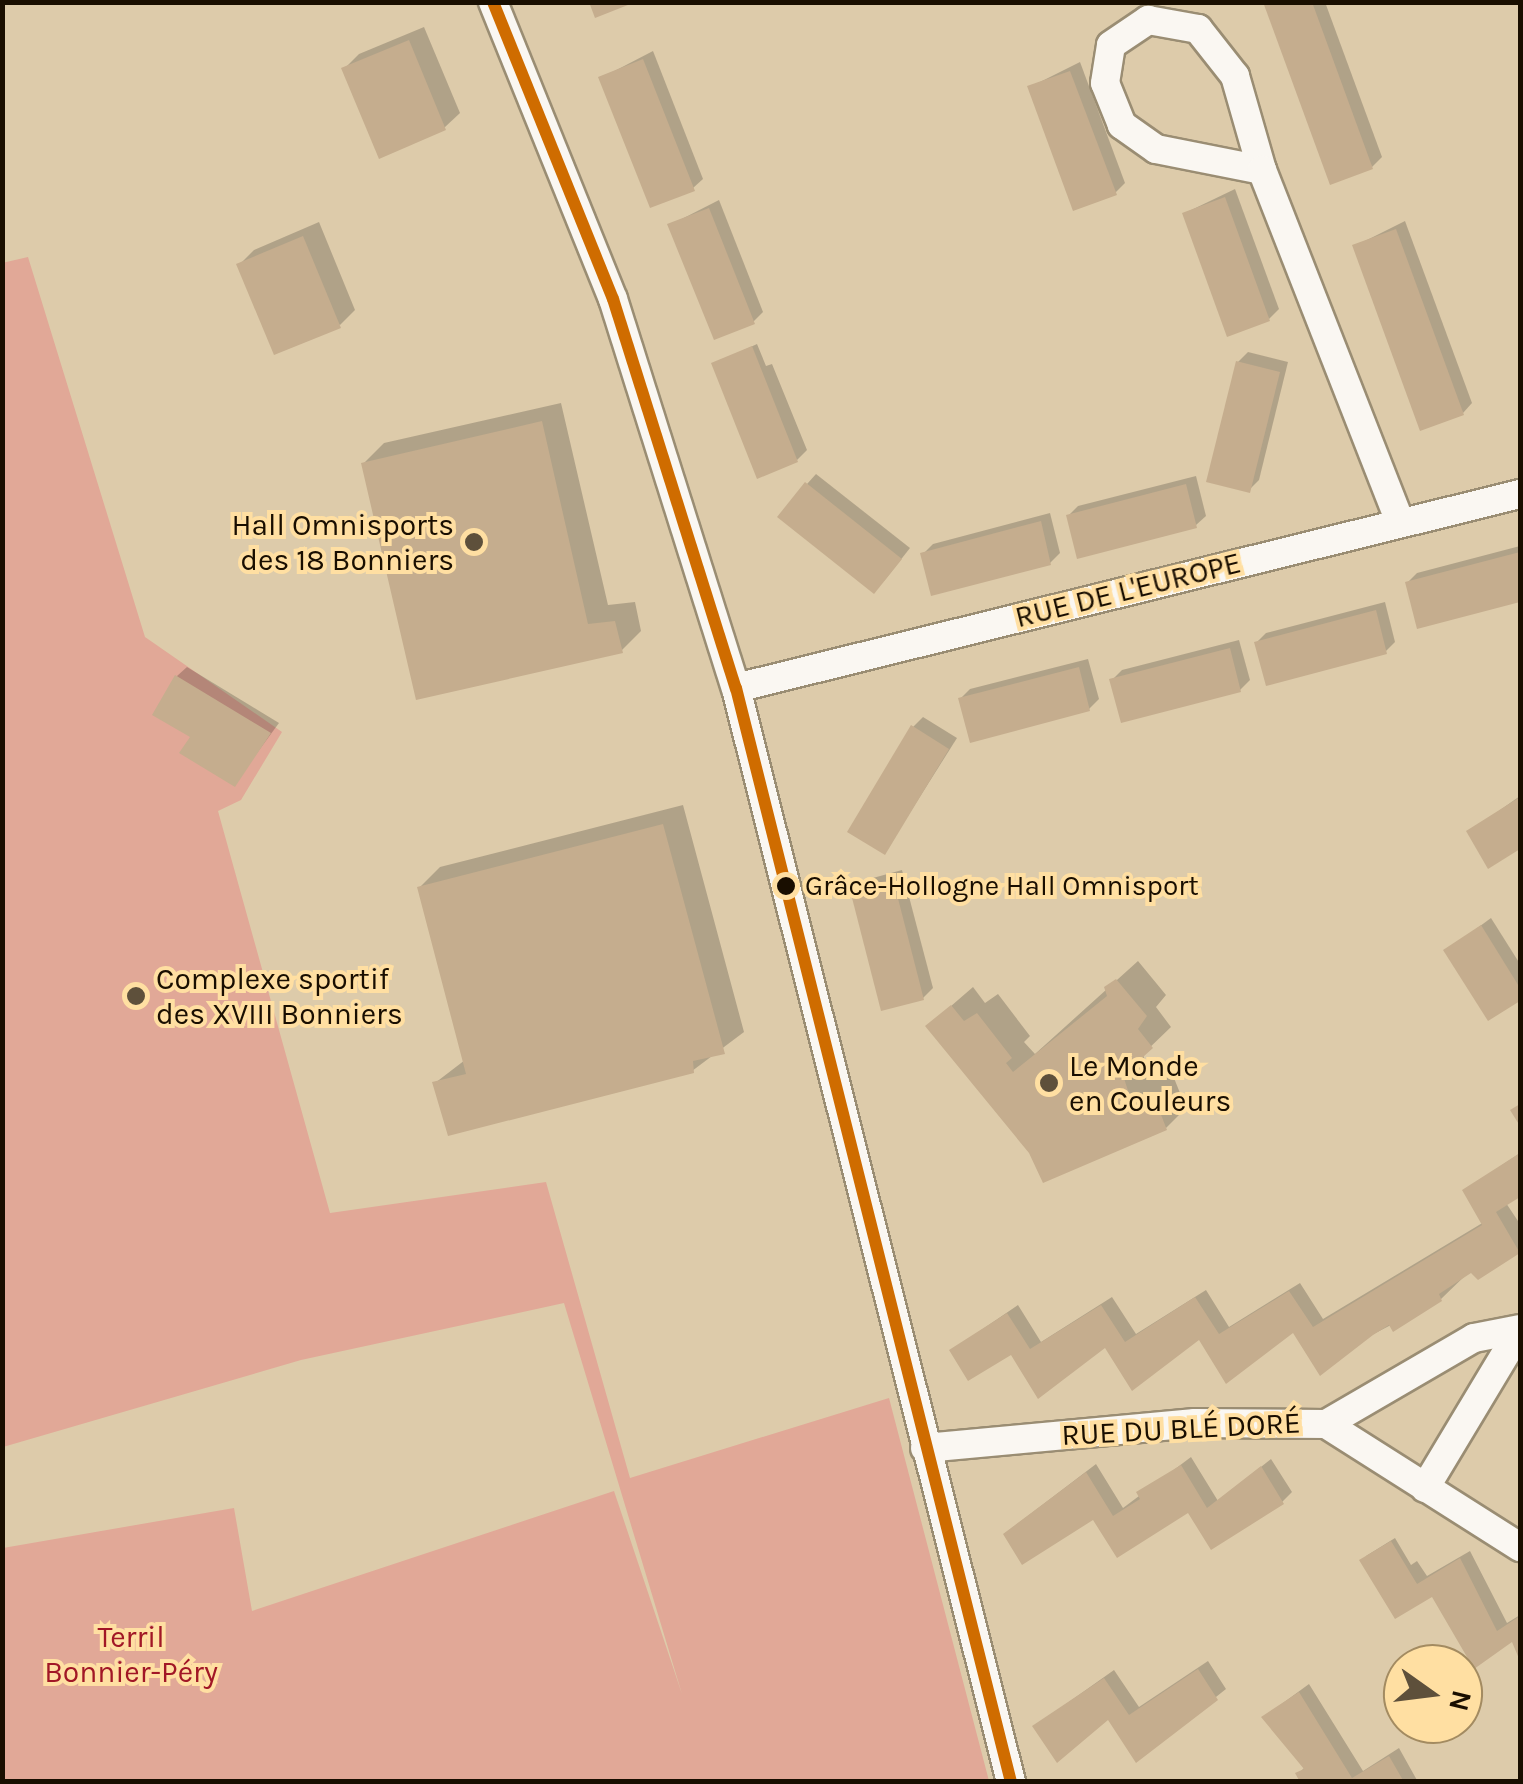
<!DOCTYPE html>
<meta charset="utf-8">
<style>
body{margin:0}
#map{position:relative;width:1523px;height:1784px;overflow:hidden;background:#ddcbaa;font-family:Karla,sans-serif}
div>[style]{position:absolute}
.green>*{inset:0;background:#e1a897}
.shadow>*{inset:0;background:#0003}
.building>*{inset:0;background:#c5ad8e}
.roads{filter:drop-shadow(2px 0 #9a8d73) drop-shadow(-2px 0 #9a8d73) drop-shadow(0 2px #9a8d73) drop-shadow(0 -2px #9a8d73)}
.minor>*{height:28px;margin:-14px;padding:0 14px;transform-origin:14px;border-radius:14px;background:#faf7f2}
.bus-1>*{height:12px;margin:-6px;padding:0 6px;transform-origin:6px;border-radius:6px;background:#cf6c00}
.dots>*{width:28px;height:28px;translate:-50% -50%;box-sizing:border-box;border:5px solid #ffdfa2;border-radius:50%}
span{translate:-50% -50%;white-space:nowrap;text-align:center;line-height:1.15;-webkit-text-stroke:8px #ffdfa2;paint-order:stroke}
.bus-label{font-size:28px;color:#190e00}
.left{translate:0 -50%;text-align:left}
.poi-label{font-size:30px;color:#190e00}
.right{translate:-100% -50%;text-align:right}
.street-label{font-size:30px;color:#190e00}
.park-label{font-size:30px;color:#a11726}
.frame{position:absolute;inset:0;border:5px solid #190e00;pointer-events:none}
.north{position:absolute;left:1383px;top:1644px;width:100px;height:100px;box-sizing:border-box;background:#ffdfa2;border:2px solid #a38b61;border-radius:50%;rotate:104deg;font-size:28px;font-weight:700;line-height:40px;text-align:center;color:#190e00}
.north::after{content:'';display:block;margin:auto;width:35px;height:45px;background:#5e503b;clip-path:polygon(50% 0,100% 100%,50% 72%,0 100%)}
</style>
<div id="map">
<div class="green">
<div style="clip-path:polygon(28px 257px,145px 637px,282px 732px,241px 800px,218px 811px,330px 1213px,546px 1182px,630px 1478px,889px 1398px,989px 1781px,3px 1781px,3px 1548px,234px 1508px,252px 1611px,614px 1491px,682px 1694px,564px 1303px,301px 1360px,3px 1447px,2px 263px)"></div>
</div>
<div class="shadow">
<div style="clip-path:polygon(1266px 2px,1325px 2px,1382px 157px,1372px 167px)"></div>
<div style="clip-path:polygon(424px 27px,460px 113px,444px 128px,344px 69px,359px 54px)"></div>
<div style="clip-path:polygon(653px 51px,703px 179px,693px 188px,601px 78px)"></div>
<div style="clip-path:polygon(1080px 62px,1125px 183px,1115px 193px,1030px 87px)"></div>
<div style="clip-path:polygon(1235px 189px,1279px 309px,1269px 319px,1185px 213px)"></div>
<div style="clip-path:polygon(719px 200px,763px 312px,753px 322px,670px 225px)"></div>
<div style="clip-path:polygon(1405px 221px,1472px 403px,1463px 413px,1355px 246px)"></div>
<div style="clip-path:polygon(319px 222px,355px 310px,340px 325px,239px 265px,254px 250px)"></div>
<div style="clip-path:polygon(757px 344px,766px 366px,772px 364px,807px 450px,797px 460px,714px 364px)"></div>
<div style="clip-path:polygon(1248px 352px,1288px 362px,1259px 480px,1249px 490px,1238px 362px)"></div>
<div style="clip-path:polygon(561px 403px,608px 605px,635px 602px,641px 631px,621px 651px,364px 463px,384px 443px)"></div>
<div style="clip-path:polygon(816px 474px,910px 548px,884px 581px,807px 484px)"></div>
<div style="clip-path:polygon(1196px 476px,1206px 516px,1196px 525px,1068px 516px,1078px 506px)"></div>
<div style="clip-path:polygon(1050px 513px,1060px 553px,1050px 563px,923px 554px,933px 544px)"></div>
<div style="clip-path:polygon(1520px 546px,1520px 599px,1419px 626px,1407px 583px,1417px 573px)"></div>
<div style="clip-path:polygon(1385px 602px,1395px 642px,1385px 652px,1257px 642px,1266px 633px)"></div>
<div style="clip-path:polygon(1239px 640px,1250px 680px,1240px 690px,1112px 680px,1122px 670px)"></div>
<div style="clip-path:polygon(1088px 659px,1099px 699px,1089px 709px,960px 699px,970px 689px)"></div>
<div style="clip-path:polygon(187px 667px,279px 723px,234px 784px,194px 736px,177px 676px)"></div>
<div style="clip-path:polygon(923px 717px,957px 738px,885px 852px,913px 727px)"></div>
<div style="clip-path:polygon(1520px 796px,1520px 846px,1489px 866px,1469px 832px)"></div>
<div style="clip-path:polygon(683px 805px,744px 1032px,692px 1071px,435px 1083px,465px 1060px,420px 887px,440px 867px)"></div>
<div style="clip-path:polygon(902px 870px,933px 988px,923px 998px,853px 890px,862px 881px)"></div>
<div style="clip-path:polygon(1491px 918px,1520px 964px,1520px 998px,1489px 1018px,1446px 951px)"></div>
<div style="clip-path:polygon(1138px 961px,1166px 995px,1156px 1007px,1171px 1027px,1143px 1054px,1150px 1078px,1172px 1073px,1186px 1108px,1166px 1128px,1032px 1152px,928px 1026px,973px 987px,985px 1003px,998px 994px,1030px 1036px,1024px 1042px,1035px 1054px)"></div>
<div style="clip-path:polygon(1520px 1153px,1520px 1195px,1506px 1203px,1520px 1224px,1520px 1251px,1478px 1277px,1471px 1270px,1441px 1299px,1362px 1340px,1321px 1372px,1294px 1329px,1012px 1352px,952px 1350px,1018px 1305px,1041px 1342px,1112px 1297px,1136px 1334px,1206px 1290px,1229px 1327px,1300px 1283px,1323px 1319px,1484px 1222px,1465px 1190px)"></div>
<div style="clip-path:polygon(1191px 1457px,1218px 1501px,1271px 1459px,1292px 1492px,1282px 1502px,1189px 1510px,1117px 1555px,1094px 1516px,1016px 1525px,1096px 1464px,1123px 1508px)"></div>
<div style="clip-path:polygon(1395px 1538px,1411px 1565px,1417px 1561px,1427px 1576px,1470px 1551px,1507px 1623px,1520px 1615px,1520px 1652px,1513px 1639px,1474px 1666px,1433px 1593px,1366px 1556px)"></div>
<div style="clip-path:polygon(1208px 1661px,1226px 1689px,1137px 1760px,1109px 1716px,1035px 1726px,1114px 1670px,1139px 1707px)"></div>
<div style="clip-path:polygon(1309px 1684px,1363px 1771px,1399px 1748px,1418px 1782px,1304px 1782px,1298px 1774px,1305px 1767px,1264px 1717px)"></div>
</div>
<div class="building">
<div style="clip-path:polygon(589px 2px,633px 2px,633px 3px,595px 18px)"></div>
<div style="clip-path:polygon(1263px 2px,1312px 2px,1373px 169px,1330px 185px)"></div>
<div style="clip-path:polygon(409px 40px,446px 130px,379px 159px,341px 68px)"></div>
<div style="clip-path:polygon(643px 59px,695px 191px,650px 208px,598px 77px)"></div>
<div style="clip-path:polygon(1070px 71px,1117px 195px,1073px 211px,1027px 86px)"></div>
<div style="clip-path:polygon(1225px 197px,1270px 321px,1227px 337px,1182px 213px)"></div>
<div style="clip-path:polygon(709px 208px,755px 324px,714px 340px,667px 224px)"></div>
<div style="clip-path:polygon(1396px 229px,1464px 415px,1420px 431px,1352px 245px)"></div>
<div style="clip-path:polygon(303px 236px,341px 328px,274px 355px,236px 264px)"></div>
<div style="clip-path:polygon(752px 346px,798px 462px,757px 479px,711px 363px)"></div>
<div style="clip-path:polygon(1236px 361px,1280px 372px,1250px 493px,1206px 482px)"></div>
<div style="clip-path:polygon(542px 421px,588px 624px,615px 621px,623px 653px,416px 700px,361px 463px)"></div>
<div style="clip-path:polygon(805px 482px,902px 559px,874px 594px,777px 517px)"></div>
<div style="clip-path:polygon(1186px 484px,1197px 528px,1077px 559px,1066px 515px)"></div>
<div style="clip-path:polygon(1041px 521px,1051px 565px,931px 596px,920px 553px)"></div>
<div style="clip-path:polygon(1520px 552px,1520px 602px,1417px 629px,1405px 582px)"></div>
<div style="clip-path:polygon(1376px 610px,1387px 654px,1266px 686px,1254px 642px)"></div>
<div style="clip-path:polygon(1230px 648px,1241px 692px,1121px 723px,1109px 679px)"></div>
<div style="clip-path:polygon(1079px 667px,1090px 711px,970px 743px,958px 698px)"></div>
<div style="clip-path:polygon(175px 675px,271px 733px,235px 787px,179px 753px,190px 737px,152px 715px)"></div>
<div style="clip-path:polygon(911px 725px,949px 749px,885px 855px,847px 832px)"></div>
<div style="clip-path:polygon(1520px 797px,1520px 849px,1488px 869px,1466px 831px)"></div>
<div style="clip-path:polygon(663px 824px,725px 1054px,693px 1061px,694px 1073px,448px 1136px,432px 1082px,466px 1074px,417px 887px)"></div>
<div style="clip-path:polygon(893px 879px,924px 1000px,881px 1011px,850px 890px)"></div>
<div style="clip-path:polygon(1481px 925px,1520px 988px,1520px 1001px,1488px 1021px,1443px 950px)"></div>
<div style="clip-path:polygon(1116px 979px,1147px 1016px,1138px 1029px,1153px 1048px,1123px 1075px,1130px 1097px,1152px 1092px,1167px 1130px,1043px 1183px,1029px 1153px,925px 1026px,951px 1005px,964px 1021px,977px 1013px,1012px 1058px,1006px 1063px,1013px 1072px,1107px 996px,1104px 987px)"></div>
<div style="clip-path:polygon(1520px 1104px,1520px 1126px,1510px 1110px)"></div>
<div style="clip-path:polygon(1520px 1153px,1520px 1197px,1496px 1212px,1520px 1253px,1478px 1280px,1471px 1273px,1439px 1294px,1442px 1301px,1393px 1332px,1389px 1325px,1373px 1335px,1320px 1376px,1293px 1333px,1226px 1384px,1199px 1340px,1132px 1391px,1105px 1348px,1038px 1399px,1011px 1355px,968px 1381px,949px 1350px,1007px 1313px,1030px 1349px,1101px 1305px,1125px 1342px,1195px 1297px,1219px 1334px,1289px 1291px,1313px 1327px,1482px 1225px,1462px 1190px)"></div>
<div style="clip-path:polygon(1181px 1465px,1207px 1508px,1261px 1466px,1284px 1504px,1211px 1550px,1188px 1513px,1117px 1558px,1093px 1520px,1022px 1565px,1003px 1534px,1086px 1472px,1113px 1516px,1140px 1499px,1136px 1492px)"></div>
<div style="clip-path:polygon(1391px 1541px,1417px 1584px,1460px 1558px,1497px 1631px,1520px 1616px,1520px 1661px,1512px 1642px,1474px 1669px,1432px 1597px,1395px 1619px,1359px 1560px)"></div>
<div style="clip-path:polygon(1198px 1669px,1218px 1700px,1136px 1763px,1108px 1720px,1057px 1763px,1032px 1726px,1104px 1678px,1129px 1715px)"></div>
<div style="clip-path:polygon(1299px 1692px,1352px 1778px,1389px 1756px,1404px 1782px,1300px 1782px,1295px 1773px,1304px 1769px,1261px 1717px)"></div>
</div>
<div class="roads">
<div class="minor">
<div style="left:493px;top:2px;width:320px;rotate:68deg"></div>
<div style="left:613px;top:299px;width:408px;rotate:72.5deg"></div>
<div style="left:736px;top:688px;width:1128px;rotate:75.89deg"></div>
<div style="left:1262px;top:170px;width:108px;rotate:-168.8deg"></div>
<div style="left:1156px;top:149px;width:42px;rotate:-144.8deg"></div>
<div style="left:1122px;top:125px;width:45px;rotate:-112deg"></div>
<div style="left:1105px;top:83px;width:38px;rotate:-81deg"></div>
<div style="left:1111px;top:45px;width:45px;rotate:-34deg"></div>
<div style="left:1148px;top:20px;width:51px;rotate:10.2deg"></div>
<div style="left:1198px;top:29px;width:60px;rotate:51.8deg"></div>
<div style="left:1235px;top:76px;width:98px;rotate:74deg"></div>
<div style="left:1262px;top:170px;width:378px;rotate:68.6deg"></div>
<div style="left:736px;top:688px;width:808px;rotate:-13.9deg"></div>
<div style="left:1326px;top:1424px;width:171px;rotate:-30.2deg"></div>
<div style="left:1474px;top:1338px;width:47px;rotate:-11.1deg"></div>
<div style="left:925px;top:1448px;width:271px;rotate:-5.3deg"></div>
<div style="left:1195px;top:1423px;width:131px;rotate:0.4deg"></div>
<div style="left:1326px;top:1424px;width:230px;rotate:32.4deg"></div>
<div style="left:1425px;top:1488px;width:184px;rotate:-59deg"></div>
</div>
</div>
<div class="bus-1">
<div style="left:493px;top:2px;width:320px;rotate:68deg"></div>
<div style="left:613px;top:299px;width:408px;rotate:72.5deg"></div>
<div style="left:736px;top:688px;width:1128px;rotate:75.89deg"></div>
</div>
<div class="dots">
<div style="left:474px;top:542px;background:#5e503b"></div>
<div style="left:786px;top:886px;background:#190e00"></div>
<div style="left:136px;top:996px;background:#5e503b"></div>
<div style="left:1049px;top:1083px;background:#5e503b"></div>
</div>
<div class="bus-label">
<span class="left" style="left:805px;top:886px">Grâce-Hollogne Hall Omnisport</span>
</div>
<div class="poi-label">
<span class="right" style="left:454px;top:542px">Hall Omnisports<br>des 18 Bonniers</span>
<span class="left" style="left:156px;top:996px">Complexe sportif<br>des XVIII Bonniers</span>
<span class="left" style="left:1069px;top:1083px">Le Monde<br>en Couleurs</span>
</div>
<div class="street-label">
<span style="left:1128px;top:590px;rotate:-14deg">RUE DE L'EUROPE</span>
<span style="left:1181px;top:1429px;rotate:-3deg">RUE DU BLÉ DORÉ</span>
</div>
<div class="park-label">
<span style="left:131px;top:1654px">Terril<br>Bonnier-Péry</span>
</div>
<div class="frame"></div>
<div class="north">N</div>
</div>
